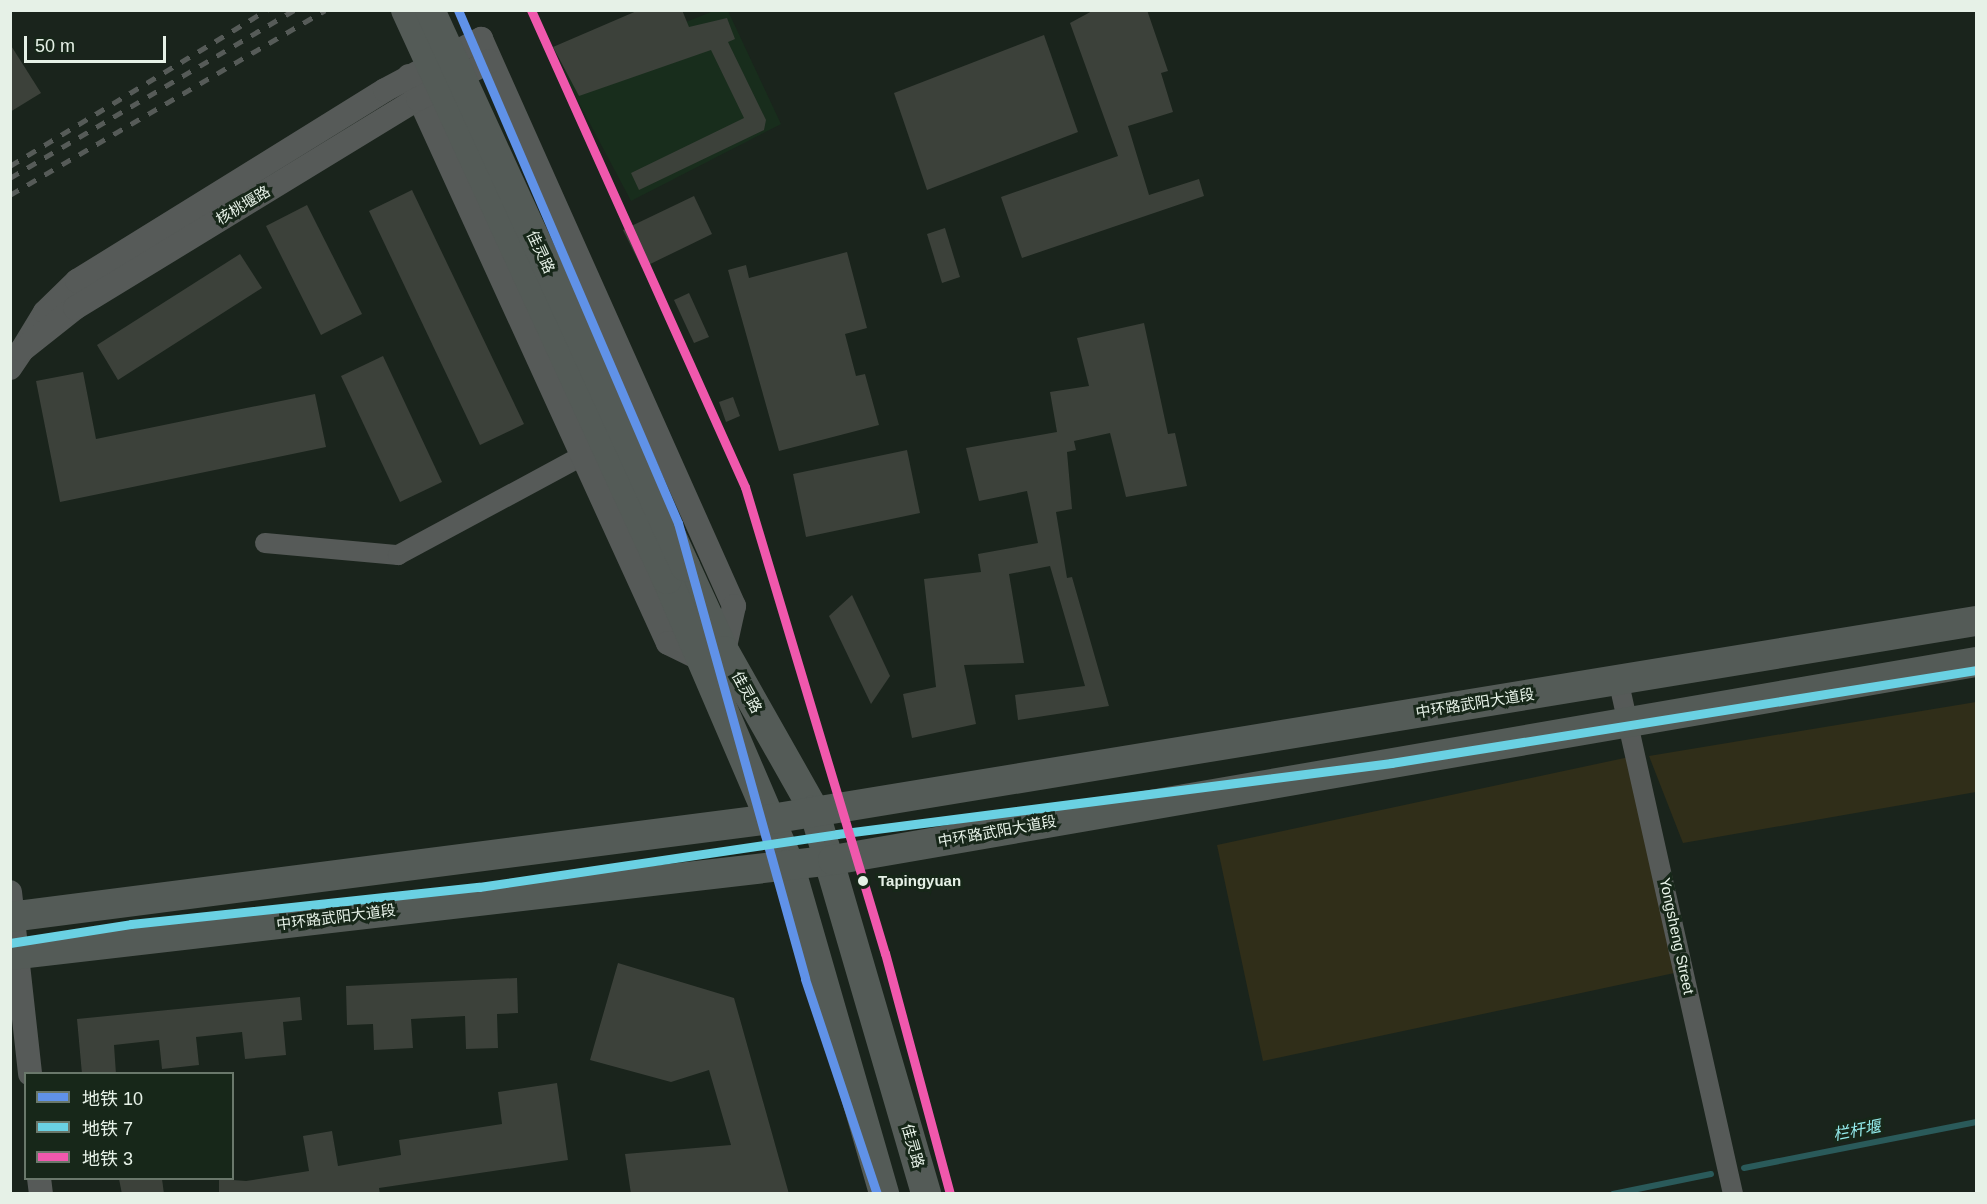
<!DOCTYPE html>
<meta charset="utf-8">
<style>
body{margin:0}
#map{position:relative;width:1987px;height:1204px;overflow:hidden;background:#1a241c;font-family:Helvetica,"Noto Sans SC",sans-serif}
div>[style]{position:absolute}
.built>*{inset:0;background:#182d1c}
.green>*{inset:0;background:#302e19}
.stream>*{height:6px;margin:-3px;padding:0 3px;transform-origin:3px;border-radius:3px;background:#2a5a5a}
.building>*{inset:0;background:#3c413a}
.minor>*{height:20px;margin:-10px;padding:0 10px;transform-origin:10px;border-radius:10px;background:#565a58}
.tertiary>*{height:24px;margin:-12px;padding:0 12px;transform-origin:12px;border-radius:12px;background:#565a58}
.primary>*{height:30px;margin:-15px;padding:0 15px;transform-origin:15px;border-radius:15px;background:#545b57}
.rail>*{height:4.5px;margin-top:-2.25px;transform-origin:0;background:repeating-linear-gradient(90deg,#565b58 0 10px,transparent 0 20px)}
.primary-bridge>*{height:30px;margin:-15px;padding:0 15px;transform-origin:15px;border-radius:15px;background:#545b57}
.metro-1>*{height:9px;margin:-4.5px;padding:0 4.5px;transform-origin:4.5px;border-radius:4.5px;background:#6092e8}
.metro-2>*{height:9px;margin:-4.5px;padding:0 4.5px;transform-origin:4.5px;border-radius:4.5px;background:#6ad1e3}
.metro-3>*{height:9px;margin:-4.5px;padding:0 4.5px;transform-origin:4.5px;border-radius:4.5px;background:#f058ad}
.dots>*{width:16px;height:16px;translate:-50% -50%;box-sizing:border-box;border:3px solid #172719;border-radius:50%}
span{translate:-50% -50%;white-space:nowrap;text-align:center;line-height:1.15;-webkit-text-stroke:6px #172719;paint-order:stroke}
.street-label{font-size:15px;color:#e6f1e7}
.stop-label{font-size:15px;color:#e6f1e7;font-weight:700}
.left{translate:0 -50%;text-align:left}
.water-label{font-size:16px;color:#95edee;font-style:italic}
.frame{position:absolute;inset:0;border:12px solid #e6f1e7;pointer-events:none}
.legend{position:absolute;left:24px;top:1072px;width:210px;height:108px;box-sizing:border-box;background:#172719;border:2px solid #6a786b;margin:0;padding:8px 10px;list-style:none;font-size:18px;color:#e6f1e7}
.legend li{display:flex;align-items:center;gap:12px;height:30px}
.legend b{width:30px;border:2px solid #6a786b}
.scale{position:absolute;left:24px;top:36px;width:142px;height:27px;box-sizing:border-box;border:3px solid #e6f1e7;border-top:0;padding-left:8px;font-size:18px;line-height:21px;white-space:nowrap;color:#e6f1e7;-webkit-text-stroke:4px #172719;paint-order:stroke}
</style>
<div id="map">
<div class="built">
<div style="clip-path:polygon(728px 11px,781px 124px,631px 201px,562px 71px,711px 12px)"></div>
</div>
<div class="green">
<div style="clip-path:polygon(1976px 702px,1976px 792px,1683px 843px,1649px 756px)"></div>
<div style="clip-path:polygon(1634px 756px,1679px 972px,1263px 1061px,1217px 845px)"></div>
</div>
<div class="stream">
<div style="left:1744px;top:1168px;width:237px;rotate:-11.2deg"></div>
<div style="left:1613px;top:1194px;width:100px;rotate:-11.5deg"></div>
</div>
<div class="building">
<div style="clip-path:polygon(639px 10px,682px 10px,689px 27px,727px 18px,735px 39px,728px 42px,766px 120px,764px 130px,639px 190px,631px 173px,744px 118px,711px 50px,579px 96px,553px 47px)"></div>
<div style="clip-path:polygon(1094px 10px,1147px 10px,1168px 71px,1161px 73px,1173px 112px,1128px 126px,1149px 195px,1199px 179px,1204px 196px,1022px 258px,1001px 197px,1118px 156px,1070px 23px)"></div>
<div style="clip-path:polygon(1044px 35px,1078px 132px,927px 190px,894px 93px)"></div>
<div style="clip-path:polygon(10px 44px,41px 93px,10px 112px)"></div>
<div style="clip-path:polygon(412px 190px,524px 424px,480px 445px,369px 211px)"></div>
<div style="clip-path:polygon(694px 196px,712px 234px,642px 268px,623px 230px)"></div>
<div style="clip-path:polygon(307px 205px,362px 314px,321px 335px,266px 226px)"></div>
<div style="clip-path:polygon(945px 228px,960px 277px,942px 283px,927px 234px)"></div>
<div style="clip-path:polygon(847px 252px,867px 328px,845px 334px,856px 376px,865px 374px,879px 425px,779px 451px,728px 270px,746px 265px,749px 278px)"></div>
<div style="clip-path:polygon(240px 254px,262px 288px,118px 380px,97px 345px)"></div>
<div style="clip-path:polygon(689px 293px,709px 337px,694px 343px,674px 300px)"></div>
<div style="clip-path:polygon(1144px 323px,1168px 434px,1175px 433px,1187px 486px,1126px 497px,1110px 433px,1074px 441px,1076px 450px,1067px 452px,1072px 509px,1056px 512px,1067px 578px,1072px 577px,1109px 706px,1018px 720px,1015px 695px,1085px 686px,1050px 566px,1009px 574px,1024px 663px,964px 665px,976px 724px,912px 738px,903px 694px,936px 687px,924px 579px,981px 572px,978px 554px,1038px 543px,1027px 491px,979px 501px,966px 448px,1057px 432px,1050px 392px,1089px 386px,1077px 338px)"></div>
<div style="clip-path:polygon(383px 356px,442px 482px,400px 502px,341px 376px)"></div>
<div style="clip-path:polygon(83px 372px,96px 439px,315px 394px,326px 447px,60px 502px,36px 381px)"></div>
<div style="clip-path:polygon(733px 397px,740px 416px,726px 422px,719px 402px)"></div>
<div style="clip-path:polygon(907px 450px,920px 513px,806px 537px,793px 474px)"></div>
<div style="clip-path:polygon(852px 595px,890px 676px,871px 704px,829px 616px)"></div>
<div style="clip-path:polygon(618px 963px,734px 998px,789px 1194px,631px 1194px,625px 1154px,731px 1145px,709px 1070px,671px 1082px,590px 1060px)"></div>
<div style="clip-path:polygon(517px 978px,518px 1013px,497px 1014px,498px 1048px,466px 1049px,465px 1016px,411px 1019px,413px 1048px,374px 1050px,373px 1024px,347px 1025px,346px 986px)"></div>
<div style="clip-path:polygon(300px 997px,302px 1020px,283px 1022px,286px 1055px,245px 1059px,242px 1032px,196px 1037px,199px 1065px,162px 1069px,159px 1040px,114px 1045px,116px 1074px,82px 1074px,77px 1019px)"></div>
<div style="clip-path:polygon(557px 1083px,568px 1160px,379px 1188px,380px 1194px,219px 1194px,219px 1179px,246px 1181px,309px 1171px,303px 1136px,332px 1131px,338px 1166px,401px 1155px,399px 1140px,502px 1124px,498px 1092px)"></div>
<div style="clip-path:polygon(119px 1179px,162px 1179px,164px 1194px,122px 1194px)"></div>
</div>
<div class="minor">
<div style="left:265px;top:543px;width:134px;rotate:5.2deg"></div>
<div style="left:398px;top:555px;width:209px;rotate:-28.3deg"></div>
<div style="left:1618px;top:679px;width:528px;rotate:77.41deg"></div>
</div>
<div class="tertiary">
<div style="left:409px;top:76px;width:623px;rotate:65.45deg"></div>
<div style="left:668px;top:643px;width:41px;rotate:25.9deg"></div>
<div style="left:22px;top:350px;width:44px;rotate:-58.8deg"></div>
<div style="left:45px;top:312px;width:45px;rotate:-44.1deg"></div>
<div style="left:77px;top:281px;width:362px;rotate:-31.8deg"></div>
<div style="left:385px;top:90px;width:109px;rotate:-28deg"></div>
<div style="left:481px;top:39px;width:621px;rotate:65.95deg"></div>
<div style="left:734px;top:606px;width:46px;rotate:102.5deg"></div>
<div style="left:10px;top:368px;width:22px;rotate:-56deg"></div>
<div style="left:22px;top:350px;width:68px;rotate:-38.4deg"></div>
<div style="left:75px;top:308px;width:402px;rotate:-31.4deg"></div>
<div style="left:418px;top:99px;width:81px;rotate:-27.8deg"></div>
<div style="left:10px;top:892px;width:183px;rotate:83.7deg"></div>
<div style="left:39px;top:1178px;width:16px;rotate:83deg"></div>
</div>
<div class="primary">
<div style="left:685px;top:566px;width:94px;rotate:65.4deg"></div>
<div style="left:724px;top:651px;width:183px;rotate:60.5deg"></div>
<div style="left:814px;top:810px;width:400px;rotate:73.7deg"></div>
<div style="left:667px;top:579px;width:310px;rotate:66.8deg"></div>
<div style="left:789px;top:864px;width:343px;rotate:73.9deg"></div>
<div style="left:10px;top:917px;width:767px;rotate:-7.34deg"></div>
<div style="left:771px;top:819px;width:1221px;rotate:-9.33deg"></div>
<div style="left:10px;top:955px;width:828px;rotate:-6.58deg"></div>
<div style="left:833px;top:860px;width:1160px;rotate:-9.83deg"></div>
</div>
<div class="rail">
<div style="left:10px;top:166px;width:301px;rotate:-31.3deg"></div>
<div style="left:10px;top:178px;width:330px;rotate:-30.6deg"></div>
<div style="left:10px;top:195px;width:365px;rotate:-30.4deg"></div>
</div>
<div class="primary-bridge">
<div style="left:406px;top:10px;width:626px;rotate:65.36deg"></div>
<div style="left:430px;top:10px;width:612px;rotate:65.36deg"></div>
</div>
<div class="metro-1">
<div style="left:458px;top:10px;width:558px;rotate:66.79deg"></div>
<div style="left:678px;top:523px;width:473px;rotate:74.4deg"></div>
<div style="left:805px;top:979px;width:227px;rotate:71.5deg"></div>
</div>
<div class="metro-2">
<div style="left:10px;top:943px;width:122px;rotate:-8.9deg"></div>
<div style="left:131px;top:924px;width:350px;rotate:-6.1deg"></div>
<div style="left:479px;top:887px;width:362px;rotate:-8.4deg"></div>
<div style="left:837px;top:834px;width:559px;rotate:-7.3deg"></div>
<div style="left:1391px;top:763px;width:592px;rotate:-9.03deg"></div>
</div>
<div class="metro-3">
<div style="left:531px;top:10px;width:523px;rotate:65.84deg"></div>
<div style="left:745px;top:487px;width:487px;rotate:73.3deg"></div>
<div style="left:885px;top:953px;width:250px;rotate:74.9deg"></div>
</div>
<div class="dots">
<div style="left:863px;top:881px;background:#e6f1e7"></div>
</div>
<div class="street-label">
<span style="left:243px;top:205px;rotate:-31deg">核桃堰路</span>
<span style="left:541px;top:252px;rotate:65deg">佳灵路</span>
<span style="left:747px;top:692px;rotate:61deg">佳灵路</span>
<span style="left:1475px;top:703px;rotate:-9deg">中环路武阳大道段</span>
<span style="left:997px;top:831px;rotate:-10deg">中环路武阳大道段</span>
<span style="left:336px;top:917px;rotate:-7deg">中环路武阳大道段</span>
<span style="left:1677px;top:936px;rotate:78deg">Yongsheng Street</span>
<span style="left:913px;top:1146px;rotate:74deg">佳灵路</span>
</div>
<div class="stop-label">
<span class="left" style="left:878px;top:881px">Tapingyuan</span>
</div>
<div class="water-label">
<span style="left:1857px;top:1131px;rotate:-11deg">栏杆堰</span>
</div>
<div class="frame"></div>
<ul class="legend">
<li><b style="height:8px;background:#6092e8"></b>地铁 10</li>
<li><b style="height:8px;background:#6ad1e3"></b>地铁 7</li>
<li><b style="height:8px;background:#f058ad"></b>地铁 3</li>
</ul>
<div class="scale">50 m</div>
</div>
